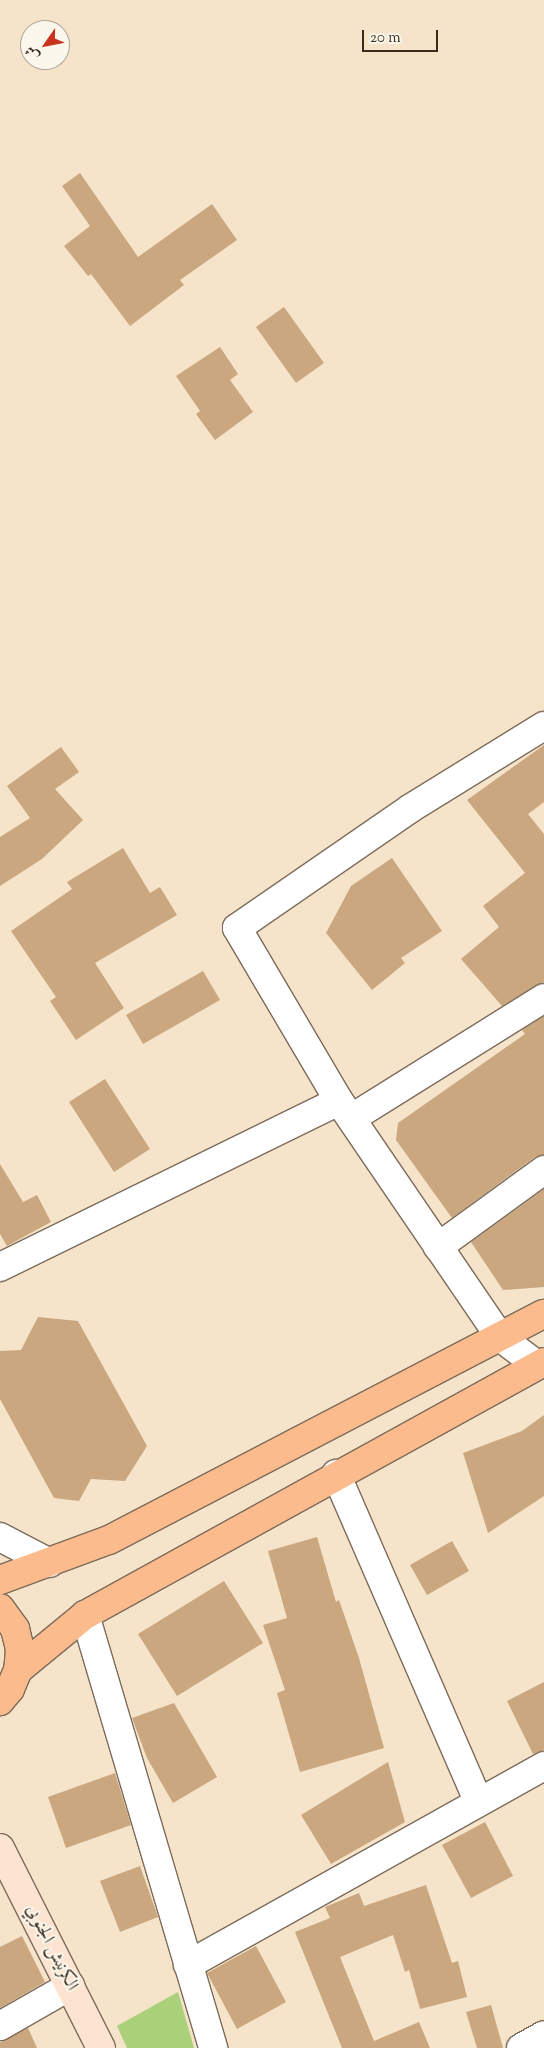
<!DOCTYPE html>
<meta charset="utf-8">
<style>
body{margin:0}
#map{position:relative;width:544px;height:2048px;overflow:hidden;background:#f5e3ca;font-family:"Sorts Mill Goudy",Amiri,serif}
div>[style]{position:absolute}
.green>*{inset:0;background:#aad07a}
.building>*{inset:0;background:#cba77f}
.roads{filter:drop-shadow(1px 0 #7c6b5a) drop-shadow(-1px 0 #7c6b5a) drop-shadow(0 1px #7c6b5a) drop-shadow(0 -1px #7c6b5a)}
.street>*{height:28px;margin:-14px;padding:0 14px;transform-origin:14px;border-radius:14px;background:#fff}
.secondary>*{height:28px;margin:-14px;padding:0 14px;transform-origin:14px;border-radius:14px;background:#fde4d1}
.primary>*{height:28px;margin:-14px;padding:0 14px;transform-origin:14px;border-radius:14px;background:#fbbb8c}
span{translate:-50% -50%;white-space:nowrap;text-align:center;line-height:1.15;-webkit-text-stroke:4px #fbf7ec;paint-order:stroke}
.street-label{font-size:18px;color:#3b2a1e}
.north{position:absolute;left:20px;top:20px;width:50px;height:50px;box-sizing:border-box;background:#fbf7ec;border:1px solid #aea59a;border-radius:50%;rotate:237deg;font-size:14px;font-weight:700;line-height:20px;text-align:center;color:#3b2a1e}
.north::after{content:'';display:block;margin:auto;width:18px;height:22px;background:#c8321e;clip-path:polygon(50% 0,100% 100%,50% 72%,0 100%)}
.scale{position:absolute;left:362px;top:30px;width:76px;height:22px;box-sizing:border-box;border:2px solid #3b2a1e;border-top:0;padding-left:6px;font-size:15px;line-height:18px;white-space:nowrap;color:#3b2a1e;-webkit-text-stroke:4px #fbf7ec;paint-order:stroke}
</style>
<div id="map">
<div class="green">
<div style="clip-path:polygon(178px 1992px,194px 2048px,127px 2048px,117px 2026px)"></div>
</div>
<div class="building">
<div style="clip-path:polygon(80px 173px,138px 257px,212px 204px,237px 240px,180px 280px,184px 285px,130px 326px,91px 274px,88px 276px,64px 246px,90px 226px,62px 186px)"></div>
<div style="clip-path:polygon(284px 307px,324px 363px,296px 383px,256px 327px)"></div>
<div style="clip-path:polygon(220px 347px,238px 374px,230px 380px,253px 412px,215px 440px,196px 414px,200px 411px,176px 376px)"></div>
<div style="clip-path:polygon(544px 745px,544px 802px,528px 814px,544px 834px,544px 982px,502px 1006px,461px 959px,499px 927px,483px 906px,525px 873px,467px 800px)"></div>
<div style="clip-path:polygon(61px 747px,79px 772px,55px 789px,83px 820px,42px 859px,0 886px,0 837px,30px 818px,7px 786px)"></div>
<div style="clip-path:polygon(123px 848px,150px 893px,160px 887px,177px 915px,95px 963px,124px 1008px,76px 1040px,50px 1001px,56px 997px,11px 931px,72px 889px,67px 882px)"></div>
<div style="clip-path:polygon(392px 858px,442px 931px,401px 958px,405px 963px,372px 990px,326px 933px,351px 886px)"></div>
<div style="clip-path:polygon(203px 971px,220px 1000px,143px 1044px,126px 1015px)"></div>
<div style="clip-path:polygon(544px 1016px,544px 1155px,535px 1157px,452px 1218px,396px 1140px,398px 1123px,525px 1034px,522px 1030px)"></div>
<div style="clip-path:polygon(105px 1079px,150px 1149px,114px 1172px,69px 1102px)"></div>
<div style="clip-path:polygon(0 1164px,23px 1202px,37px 1195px,51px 1222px,7px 1246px,0 1234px)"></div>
<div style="clip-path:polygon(544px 1189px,544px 1287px,503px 1290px,471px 1242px)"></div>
<div style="clip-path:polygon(38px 1317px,78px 1321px,147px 1446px,125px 1481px,91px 1479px,79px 1501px,54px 1498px,0 1399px,0 1351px,21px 1350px)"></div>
<div style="clip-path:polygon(544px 1415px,544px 1496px,488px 1533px,463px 1453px,522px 1431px)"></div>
<div style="clip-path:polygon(317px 1537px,336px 1602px,339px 1600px,359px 1658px,384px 1748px,300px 1772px,277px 1693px,285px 1690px,263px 1625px,287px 1618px,268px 1551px)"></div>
<div style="clip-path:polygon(452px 1541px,469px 1571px,427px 1595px,410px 1565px)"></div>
<div style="clip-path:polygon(224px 1581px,263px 1643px,177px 1696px,138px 1634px)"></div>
<div style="clip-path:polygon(544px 1682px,544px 1750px,533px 1754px,507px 1701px)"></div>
<div style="clip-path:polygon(174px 1703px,217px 1777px,173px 1803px,147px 1758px,132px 1718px)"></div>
<div style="clip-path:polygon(388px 1762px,405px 1822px,331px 1864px,301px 1815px)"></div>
<div style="clip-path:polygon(115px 1773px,131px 1825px,66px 1848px,48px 1797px)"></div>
<div style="clip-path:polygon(485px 1822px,513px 1876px,471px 1898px,442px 1845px)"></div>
<div style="clip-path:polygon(140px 1866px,158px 1917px,120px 1932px,100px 1881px)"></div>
<div style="clip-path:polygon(426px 1885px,452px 1963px,458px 1961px,467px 1997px,420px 2009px,409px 1970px,405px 1972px,393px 1935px,340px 1957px,374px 2041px,419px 2022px,430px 2048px,342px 2048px,295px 1932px,330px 1918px,325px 1907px,359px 1893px,364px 1906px)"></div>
<div style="clip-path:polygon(22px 1936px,45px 1982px,0 2008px,0 1947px)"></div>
<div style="clip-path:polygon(256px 1946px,286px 2002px,237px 2029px,207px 1973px)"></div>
<div style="clip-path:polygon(491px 2005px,503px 2048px,477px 2048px,466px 2012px)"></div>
<div style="clip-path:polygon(28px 2028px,37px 2048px,0 2048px,0 2042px)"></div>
</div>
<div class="roads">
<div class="street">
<div style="left:352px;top:1118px;width:226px;rotate:-32deg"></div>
<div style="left:438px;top:1247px;width:131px;rotate:-36deg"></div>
<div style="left:0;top:1267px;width:377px;rotate:-26.1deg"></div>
<div style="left:537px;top:1365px;width:46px;rotate:-142.9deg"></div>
<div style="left:500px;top:1337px;width:286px;rotate:-124.3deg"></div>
<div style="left:339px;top:1101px;width:201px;rotate:-120.5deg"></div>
<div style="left:237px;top:928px;width:211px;rotate:-34.6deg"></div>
<div style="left:411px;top:808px;width:156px;rotate:-31.7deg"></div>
<div style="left:336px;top:1474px;width:357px;rotate:66.5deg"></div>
<div style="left:0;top:1537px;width:56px;rotate:27.5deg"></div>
<div style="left:85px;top:1615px;width:452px;rotate:73.5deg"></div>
<div style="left:188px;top:1965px;width:408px;rotate:-29.2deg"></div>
<div style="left:0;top:2026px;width:81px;rotate:-29.7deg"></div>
<div style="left:521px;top:2048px;width:26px;rotate:-29deg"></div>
</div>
<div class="secondary">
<div style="left:0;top:1848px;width:224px;rotate:63.2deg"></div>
</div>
<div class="primary">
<div style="left:0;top:1580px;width:116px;rotate:-20.2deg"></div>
<div style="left:109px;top:1540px;width:490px;rotate:-27.5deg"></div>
<div style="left:0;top:1608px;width:26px;rotate:54deg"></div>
<div style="left:15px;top:1629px;width:21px;rotate:76deg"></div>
<div style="left:20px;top:1649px;width:21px;rotate:95deg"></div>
<div style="left:18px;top:1670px;width:21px;rotate:113deg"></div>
<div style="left:10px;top:1689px;width:16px;rotate:130deg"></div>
<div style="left:18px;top:1670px;width:87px;rotate:-39.4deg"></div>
<div style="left:85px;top:1615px;width:524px;rotate:-28.86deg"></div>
</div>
</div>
<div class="street-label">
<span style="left:51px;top:1948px;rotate:63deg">الكرنيش الجنوبي</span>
</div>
<div class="north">ش</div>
<div class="scale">20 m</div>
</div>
